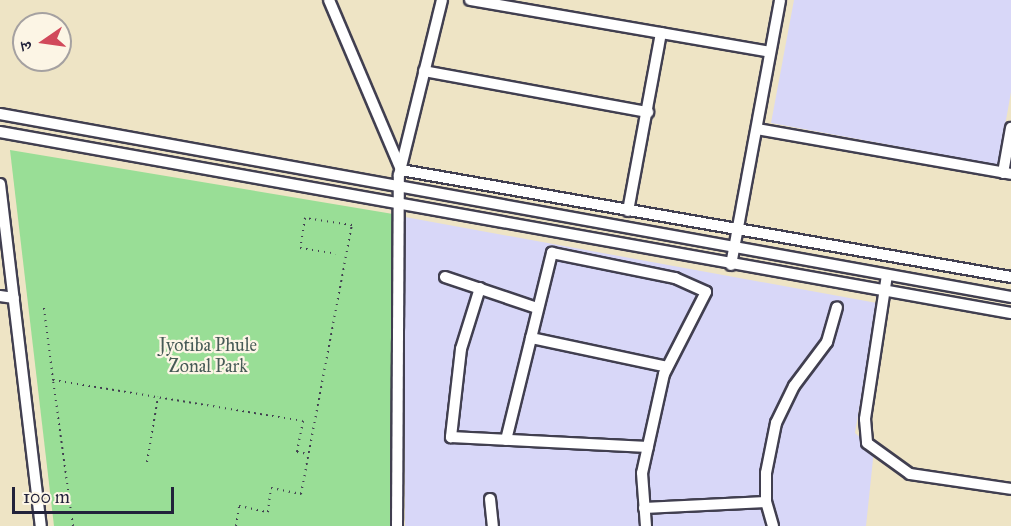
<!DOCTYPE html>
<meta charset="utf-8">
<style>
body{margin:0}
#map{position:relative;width:1011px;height:526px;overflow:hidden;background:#eee4c5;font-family:"IM FELL Great Primer","Noto Serif Devanagari",serif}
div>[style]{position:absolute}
.built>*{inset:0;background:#d8d7f8}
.green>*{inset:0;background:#99de96}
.path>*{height:2px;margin-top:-1px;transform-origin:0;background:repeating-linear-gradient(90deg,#413f50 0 1.5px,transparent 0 6px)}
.roads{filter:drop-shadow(2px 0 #413f50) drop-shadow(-2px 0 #413f50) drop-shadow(0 2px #413f50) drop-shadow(0 -2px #413f50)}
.minor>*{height:10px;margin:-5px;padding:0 5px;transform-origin:5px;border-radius:5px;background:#fff}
span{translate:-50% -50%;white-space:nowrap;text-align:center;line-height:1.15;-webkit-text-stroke:4.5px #fcf5e5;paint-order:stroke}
.park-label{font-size:18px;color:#465a56}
.north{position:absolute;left:12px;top:12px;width:60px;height:60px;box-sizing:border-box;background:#fcf5e5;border:2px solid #a5a1a1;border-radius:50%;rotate:257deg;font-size:16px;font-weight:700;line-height:24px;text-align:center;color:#22223b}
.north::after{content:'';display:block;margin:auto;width:21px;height:27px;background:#d1495b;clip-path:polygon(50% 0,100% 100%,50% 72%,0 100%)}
.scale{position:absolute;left:12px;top:487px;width:162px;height:27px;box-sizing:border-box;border:3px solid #22223b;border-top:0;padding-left:8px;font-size:18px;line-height:21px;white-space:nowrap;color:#22223b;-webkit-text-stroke:4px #fcf5e5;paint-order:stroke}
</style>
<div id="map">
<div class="built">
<div style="clip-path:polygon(794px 0,1011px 0,1011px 92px,998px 165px,771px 123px)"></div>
<div style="clip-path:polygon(405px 217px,877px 303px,855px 433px,874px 450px,866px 526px,405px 526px)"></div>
</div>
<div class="green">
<div style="clip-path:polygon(10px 150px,393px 214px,392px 526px,54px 526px)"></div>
</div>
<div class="path">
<div style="left:44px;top:308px;width:73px;rotate:82.9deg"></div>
<div style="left:147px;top:462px;width:66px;rotate:-80.4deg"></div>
<div style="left:73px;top:526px;width:147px;rotate:-97.8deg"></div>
<div style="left:53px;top:380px;width:253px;rotate:9.3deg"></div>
<div style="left:303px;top:421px;width:32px;rotate:101deg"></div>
<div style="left:297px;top:452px;width:11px;rotate:10deg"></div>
<div style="left:236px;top:526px;width:20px;rotate:-81deg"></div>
<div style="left:239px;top:506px;width:30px;rotate:12deg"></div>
<div style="left:268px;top:512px;width:24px;rotate:-83deg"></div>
<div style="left:271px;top:488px;width:31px;rotate:11deg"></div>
<div style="left:301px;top:494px;width:274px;rotate:-79.3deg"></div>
<div style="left:352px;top:225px;width:48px;rotate:-171.5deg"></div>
<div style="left:305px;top:218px;width:30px;rotate:99deg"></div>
<div style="left:300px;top:248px;width:36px;rotate:9deg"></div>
</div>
<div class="roads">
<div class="minor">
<div style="left:329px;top:0;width:185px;rotate:67deg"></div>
<div style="left:401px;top:170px;width:619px;rotate:9.95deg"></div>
<div style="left:470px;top:0;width:304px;rotate:9.8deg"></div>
<div style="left:424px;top:71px;width:228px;rotate:10.4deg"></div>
<div style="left:0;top:114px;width:1027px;rotate:10.26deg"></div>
<div style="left:757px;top:129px;width:258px;rotate:10deg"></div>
<div style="left:0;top:132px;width:1027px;rotate:10.15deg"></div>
<div style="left:1003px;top:173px;width:46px;rotate:-79.9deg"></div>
<div style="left:0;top:184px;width:344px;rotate:83.2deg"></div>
<div style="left:628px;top:211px;width:181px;rotate:-79.5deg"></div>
<div style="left:731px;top:265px;width:269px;rotate:-79.5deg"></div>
<div style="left:887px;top:275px;width:146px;rotate:98.7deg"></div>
<div style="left:865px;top:419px;width:24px;rotate:85deg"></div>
<div style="left:867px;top:443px;width:53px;rotate:35.8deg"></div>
<div style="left:910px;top:474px;width:102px;rotate:8.4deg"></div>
<div style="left:445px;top:277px;width:97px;rotate:18.6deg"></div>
<div style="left:480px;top:288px;width:64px;rotate:107.3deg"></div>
<div style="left:461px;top:349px;width:89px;rotate:96.5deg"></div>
<div style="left:451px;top:437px;width:197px;rotate:2.9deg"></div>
<div style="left:0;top:296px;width:14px;rotate:8deg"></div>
<div style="left:531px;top:338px;width:139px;rotate:12deg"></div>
<div style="left:506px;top:440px;width:193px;rotate:-76.2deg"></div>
<div style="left:552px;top:253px;width:126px;rotate:11.5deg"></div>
<div style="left:675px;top:278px;width:34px;rotate:24deg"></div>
<div style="left:706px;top:292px;width:92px;rotate:117.1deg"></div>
<div style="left:664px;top:374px;width:101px;rotate:102.5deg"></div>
<div style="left:642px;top:473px;width:53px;rotate:85.7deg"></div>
<div style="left:490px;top:499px;width:27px;rotate:84deg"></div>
<div style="left:644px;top:508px;width:122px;rotate:-2.8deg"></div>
<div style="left:397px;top:526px;width:351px;rotate:-89.7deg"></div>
<div style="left:399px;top:175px;width:180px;rotate:-76.2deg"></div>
<div style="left:773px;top:526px;width:25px;rotate:-106deg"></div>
<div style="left:766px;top:502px;width:29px;rotate:-90deg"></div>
<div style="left:766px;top:473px;width:51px;rotate:-78.7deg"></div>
<div style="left:776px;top:423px;width:41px;rotate:-64.1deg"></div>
<div style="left:794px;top:386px;width:55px;rotate:-53.1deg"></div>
<div style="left:827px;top:342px;width:36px;rotate:-74deg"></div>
</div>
</div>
<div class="park-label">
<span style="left:208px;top:356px">Jyotiba Phule<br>Zonal Park</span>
</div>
<div class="north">उ</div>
<div class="scale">100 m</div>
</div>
